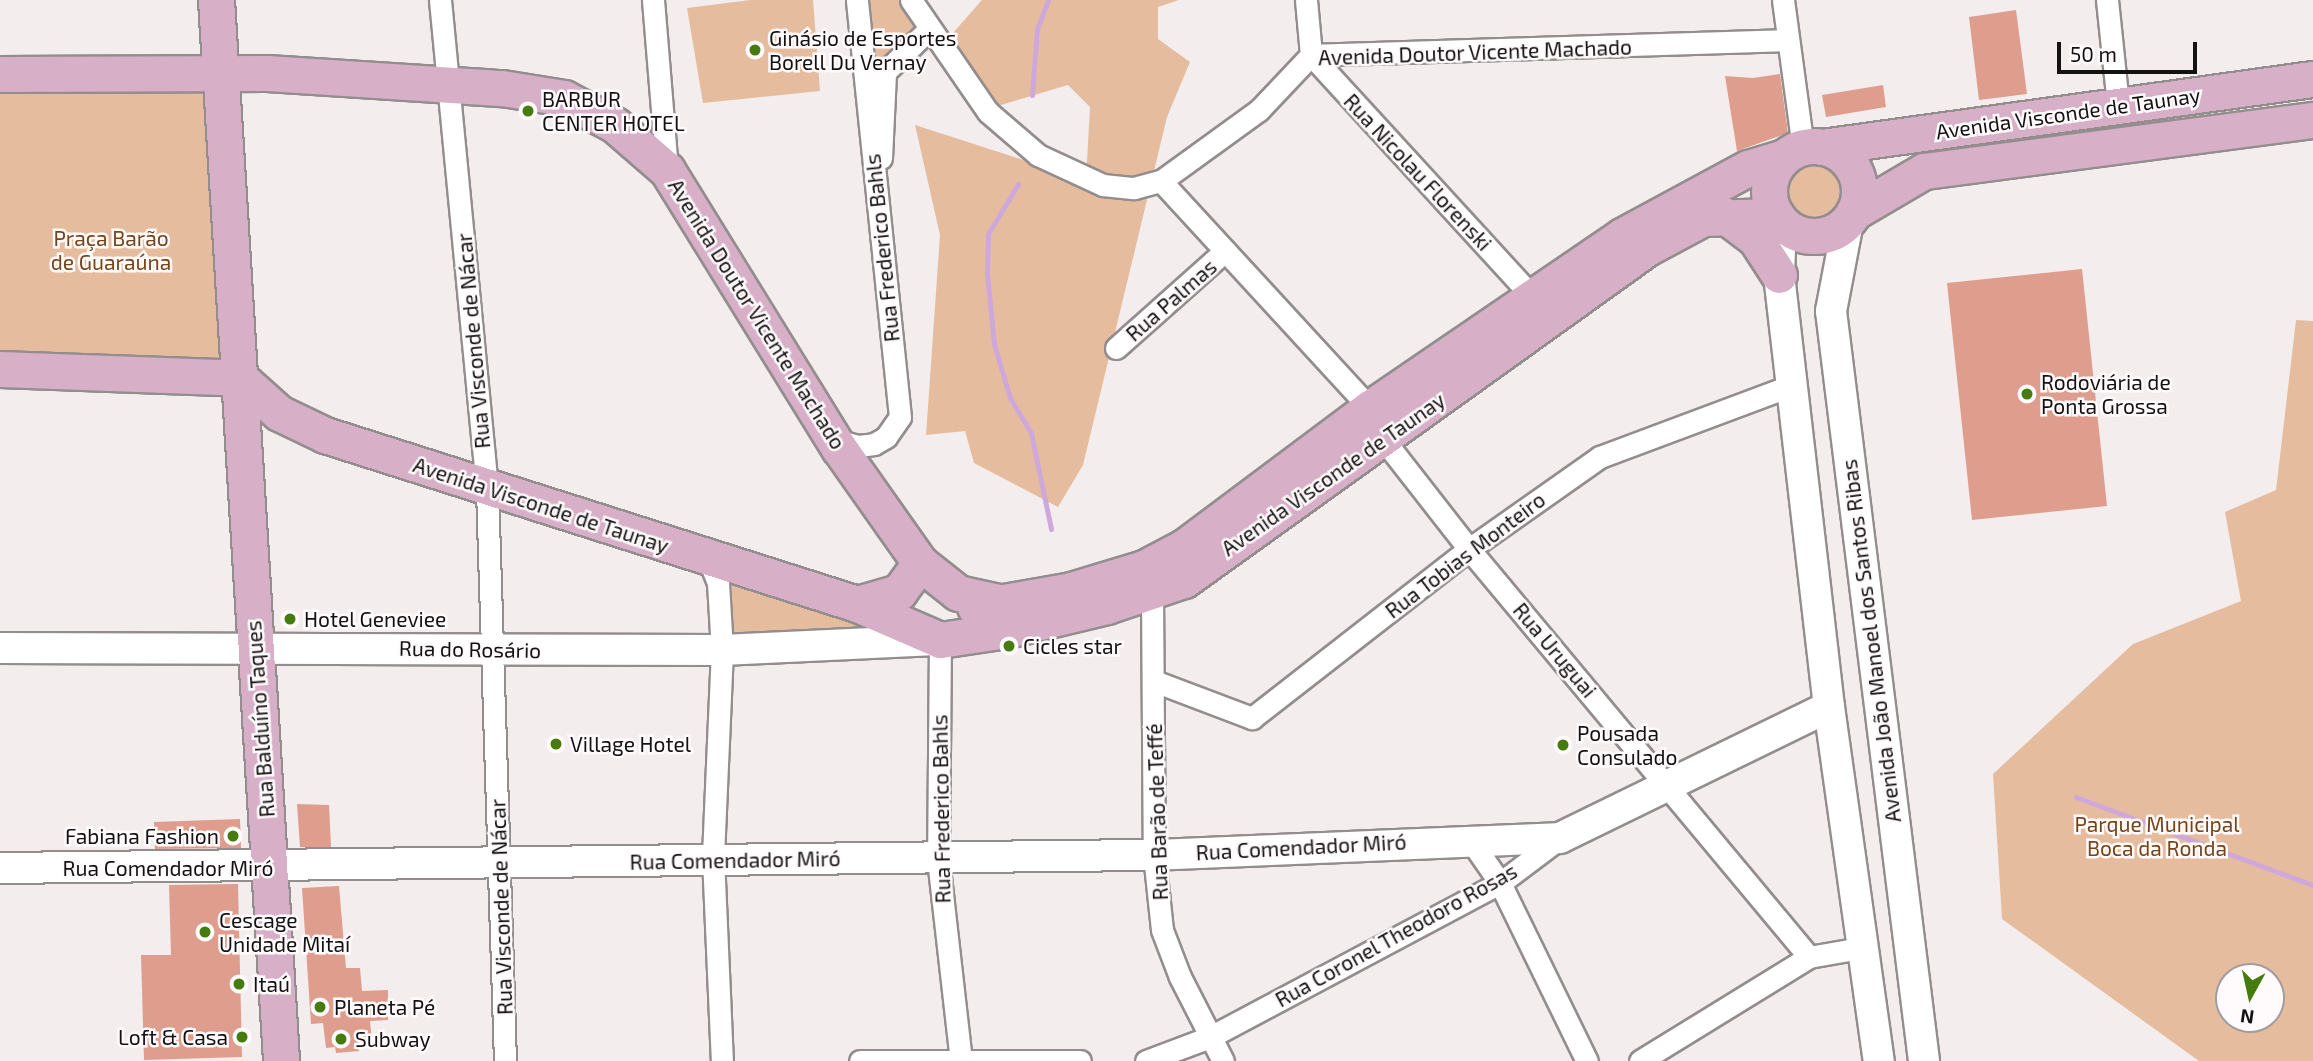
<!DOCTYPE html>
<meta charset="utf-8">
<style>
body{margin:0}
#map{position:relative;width:2313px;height:1061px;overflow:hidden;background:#f3edee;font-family:"Exo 2",sans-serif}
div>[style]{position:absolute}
.green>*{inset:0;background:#e6bc9e}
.round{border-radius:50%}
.stream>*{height:5px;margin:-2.5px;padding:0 2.5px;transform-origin:2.5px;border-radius:2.5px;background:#cfa8db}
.building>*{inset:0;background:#df9d8e}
.roads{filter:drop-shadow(2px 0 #938d8e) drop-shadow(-2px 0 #938d8e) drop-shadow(0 2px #938d8e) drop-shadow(0 -2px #938d8e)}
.street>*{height:21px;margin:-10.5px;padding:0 10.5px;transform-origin:10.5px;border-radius:10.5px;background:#fff}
.secondary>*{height:30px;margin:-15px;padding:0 15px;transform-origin:15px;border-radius:15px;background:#fff}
.primary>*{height:35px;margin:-17.5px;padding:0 17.5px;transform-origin:17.5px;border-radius:17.5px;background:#d7afc7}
.primary>.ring{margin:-17.5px;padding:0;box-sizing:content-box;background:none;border:35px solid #d7afc7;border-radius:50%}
.dots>*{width:19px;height:19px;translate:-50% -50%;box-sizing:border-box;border:4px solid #fffbfc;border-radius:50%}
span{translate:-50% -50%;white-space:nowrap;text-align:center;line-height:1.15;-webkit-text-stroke:5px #fffbfc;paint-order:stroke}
.poi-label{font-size:21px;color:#131111}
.left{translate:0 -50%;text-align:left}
.right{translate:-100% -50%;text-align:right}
.street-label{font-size:21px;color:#131111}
.park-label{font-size:21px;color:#774417}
.north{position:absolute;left:2215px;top:963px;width:70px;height:70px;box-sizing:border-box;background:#fffbfc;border:2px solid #a19d9e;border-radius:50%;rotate:188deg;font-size:19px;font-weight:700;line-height:28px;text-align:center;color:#131111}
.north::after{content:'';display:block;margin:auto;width:24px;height:32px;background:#467b0d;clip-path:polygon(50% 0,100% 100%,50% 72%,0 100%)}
.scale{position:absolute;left:2057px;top:42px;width:140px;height:32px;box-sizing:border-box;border:4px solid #131111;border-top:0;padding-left:9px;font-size:21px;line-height:24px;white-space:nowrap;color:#131111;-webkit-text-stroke:5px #fffbfc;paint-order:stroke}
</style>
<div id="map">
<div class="green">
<div style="clip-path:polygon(750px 0,813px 0,820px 91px,703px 103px,687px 8px)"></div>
<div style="clip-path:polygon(858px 0,903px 0,916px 25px,878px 87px)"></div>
<div style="clip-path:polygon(982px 0,1179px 0,1158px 7px,1158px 39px,1190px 62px,1167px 117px,1083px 465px,1058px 507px,974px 463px,965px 431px,926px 435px,940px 235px,915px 125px,1086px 180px,1090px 107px,1068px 85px,991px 108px,945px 42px)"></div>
<div style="clip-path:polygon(211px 85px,228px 365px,0 356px,0 86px)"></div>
<div class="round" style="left:1779px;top:156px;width:70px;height:70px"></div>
<div style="clip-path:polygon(evenodd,2296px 320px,2313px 321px,2313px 1061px,2199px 1061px,2002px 919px,1993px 774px,2133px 644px,2241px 601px,2225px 512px,2276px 490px,2296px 320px,2229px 977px,2271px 977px,2271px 1019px,2229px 1019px,2229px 977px)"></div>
<div style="clip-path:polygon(732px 576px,893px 628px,732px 639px)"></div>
</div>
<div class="stream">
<div style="left:1032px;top:95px;width:66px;rotate:-85.7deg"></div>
<div style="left:1037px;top:29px;width:31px;rotate:-69deg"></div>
<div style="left:1018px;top:184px;width:58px;rotate:121deg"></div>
<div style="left:988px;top:234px;width:40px;rotate:91.4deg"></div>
<div style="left:987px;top:274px;width:70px;rotate:84.3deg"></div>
<div style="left:994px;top:344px;width:56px;rotate:73.5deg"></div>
<div style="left:1010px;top:398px;width:41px;rotate:59deg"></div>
<div style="left:1031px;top:433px;width:98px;rotate:78.2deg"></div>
<div style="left:2076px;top:797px;width:253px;rotate:20.4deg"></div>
</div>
<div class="building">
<div style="clip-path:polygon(2016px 10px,2027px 94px,1979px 100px,1969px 17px)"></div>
<div style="clip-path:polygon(1780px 74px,1788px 133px,1737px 151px,1725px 76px,1753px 78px)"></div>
<div style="clip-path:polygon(1883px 85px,1886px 107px,1826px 117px,1822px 95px)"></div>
<div style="clip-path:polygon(2082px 269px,2107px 506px,1972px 520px,1947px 283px)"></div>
<div style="clip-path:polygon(297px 804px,329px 805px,331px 847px,300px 847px)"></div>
<div style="clip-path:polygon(240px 819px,241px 848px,155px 849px,154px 822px)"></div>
<div style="clip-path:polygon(238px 884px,242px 1057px,144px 1060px,141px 955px,171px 955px,169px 885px)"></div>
<div style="clip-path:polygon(339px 886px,346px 968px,360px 968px,362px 991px,388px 990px,388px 1020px,370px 1021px,372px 1042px,359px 1043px,359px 1051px,336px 1053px,335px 1047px,326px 1048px,323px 1023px,311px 1024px,302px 888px)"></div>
</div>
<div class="roads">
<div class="street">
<div style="left:440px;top:0;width:491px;rotate:84.5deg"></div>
<div style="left:487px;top:489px;width:572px;rotate:88.2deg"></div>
<div style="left:653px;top:0;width:171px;rotate:85.3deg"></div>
<div style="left:911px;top:0;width:136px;rotate:55.5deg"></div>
<div style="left:988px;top:112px;width:66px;rotate:40.7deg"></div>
<div style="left:1038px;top:155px;width:72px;rotate:24.8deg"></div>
<div style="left:1103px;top:185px;width:31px;rotate:6deg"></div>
<div style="left:1134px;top:188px;width:28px;rotate:-15deg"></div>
<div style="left:1161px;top:181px;width:121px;rotate:-35.9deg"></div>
<div style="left:1259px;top:110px;width:76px;rotate:-46.6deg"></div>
<div style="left:1311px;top:55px;width:477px;rotate:-1.8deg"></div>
<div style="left:1306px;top:0;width:55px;rotate:84.8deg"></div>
<div style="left:1311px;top:55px;width:330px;rotate:47.5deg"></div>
<div style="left:1783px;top:0;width:149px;rotate:82.3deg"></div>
<div style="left:2107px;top:0;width:106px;rotate:84deg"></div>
<div style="left:881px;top:158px;width:86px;rotate:-87.3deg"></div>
<div style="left:885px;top:72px;width:62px;rotate:-44.3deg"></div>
<div style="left:1161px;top:181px;width:309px;rotate:47.4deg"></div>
<div style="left:1116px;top:348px;width:146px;rotate:-41.7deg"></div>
<div style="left:833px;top:439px;width:26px;rotate:16deg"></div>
<div style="left:858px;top:446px;width:16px;rotate:-7deg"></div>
<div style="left:874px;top:444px;width:14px;rotate:-30deg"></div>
<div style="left:886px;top:437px;width:24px;rotate:-55deg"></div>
<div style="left:900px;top:417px;width:419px;rotate:-95.9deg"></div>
<div style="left:1383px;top:439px;width:140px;rotate:52deg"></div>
<div style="left:1469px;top:549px;width:531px;rotate:50.19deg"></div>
<div style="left:708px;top:558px;width:27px;rotate:68deg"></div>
<div style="left:718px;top:583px;width:67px;rotate:86.6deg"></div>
<div style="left:722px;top:650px;width:207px;rotate:92.5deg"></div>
<div style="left:713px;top:857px;width:204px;rotate:87.5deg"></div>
<div style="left:1152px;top:591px;width:264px;rotate:89.6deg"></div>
<div style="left:1154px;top:855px;width:75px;rotate:83.9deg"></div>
<div style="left:1162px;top:930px;width:50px;rotate:69deg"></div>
<div style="left:1180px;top:977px;width:94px;rotate:62.9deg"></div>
<div style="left:940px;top:640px;width:219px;rotate:90.5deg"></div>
<div style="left:938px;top:859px;width:203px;rotate:83.5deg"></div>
<div style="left:1154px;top:681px;width:105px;rotate:20.7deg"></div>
<div style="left:1252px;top:718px;width:275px;rotate:-37.9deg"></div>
<div style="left:1469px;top:549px;width:160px;rotate:-35.1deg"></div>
<div style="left:1600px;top:457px;width:206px;rotate:-20.5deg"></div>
<div style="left:1469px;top:838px;width:55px;rotate:55.4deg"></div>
<div style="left:1500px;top:883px;width:198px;rotate:64deg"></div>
<div style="left:860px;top:1061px;width:220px"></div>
<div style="left:1146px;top:1061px;width:68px;rotate:-20.6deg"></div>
<div style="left:1210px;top:1037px;width:328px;rotate:-28deg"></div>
<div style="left:1500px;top:883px;width:75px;rotate:-36.9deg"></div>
<div style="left:1640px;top:1061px;width:198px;rotate:-31.6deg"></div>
<div style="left:1809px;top:957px;width:52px;rotate:-10deg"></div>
</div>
<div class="secondary">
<div style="left:1781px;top:221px;width:54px;rotate:92.1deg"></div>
<div style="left:1779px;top:275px;width:435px;rotate:83.4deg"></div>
<div style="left:1829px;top:707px;width:358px;rotate:82deg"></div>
<div style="left:1848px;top:222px;width:91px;rotate:100.8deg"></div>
<div style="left:1831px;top:311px;width:756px;rotate:82.93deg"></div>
<div style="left:0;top:648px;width:722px;rotate:0.16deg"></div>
<div style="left:722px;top:650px;width:214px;rotate:-2.7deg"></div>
<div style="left:0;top:868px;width:1154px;rotate:-0.65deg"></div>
<div style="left:1154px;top:855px;width:406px;rotate:-2.4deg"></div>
<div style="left:1560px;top:838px;width:299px;rotate:-26deg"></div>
</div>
<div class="primary">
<div style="left:216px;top:0;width:1063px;rotate:86.49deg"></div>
<div style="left:0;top:74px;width:267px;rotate:-0.2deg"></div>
<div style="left:267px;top:73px;width:235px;rotate:3.7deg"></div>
<div style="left:502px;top:88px;width:63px;rotate:9.2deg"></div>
<div style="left:564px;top:98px;width:58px;rotate:27.9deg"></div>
<div style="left:615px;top:125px;width:69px;rotate:40.9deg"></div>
<div style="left:667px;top:170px;width:327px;rotate:58.3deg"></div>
<div style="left:839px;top:448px;width:141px;rotate:54.8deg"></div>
<div style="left:920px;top:563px;width:48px;rotate:38.3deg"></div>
<div style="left:958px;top:593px;width:42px;rotate:12.4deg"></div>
<div class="ring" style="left:1769px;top:146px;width:55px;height:55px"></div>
<div style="left:1822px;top:147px;width:496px;rotate:-7.9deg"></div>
<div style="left:1854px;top:212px;width:81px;rotate:-30.4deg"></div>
<div style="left:1924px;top:171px;width:392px;rotate:-7.5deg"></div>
<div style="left:1724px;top:215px;width:39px;rotate:37deg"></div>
<div style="left:1755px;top:238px;width:44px;rotate:57deg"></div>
<div style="left:0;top:369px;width:240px;rotate:2.1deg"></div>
<div style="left:240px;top:378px;width:52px;rotate:41.9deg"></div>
<div style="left:279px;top:413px;width:51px;rotate:25.6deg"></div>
<div style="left:325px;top:435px;width:558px;rotate:17.62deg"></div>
<div style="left:857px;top:604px;width:90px;rotate:23.4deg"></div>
<div style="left:940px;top:640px;width:68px;rotate:-8.5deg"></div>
<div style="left:1007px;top:630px;width:103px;rotate:-13.5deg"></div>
<div style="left:1107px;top:606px;width:81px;rotate:-18.7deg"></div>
<div style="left:1184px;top:580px;width:570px;rotate:-35.64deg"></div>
<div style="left:1647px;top:248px;width:64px;rotate:-28.2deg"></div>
<div style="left:1703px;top:218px;width:74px;rotate:-1.5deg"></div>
<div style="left:857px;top:604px;width:44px;rotate:-15.9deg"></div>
<div style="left:899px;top:592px;width:36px;rotate:-54deg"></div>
<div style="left:975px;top:607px;width:97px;rotate:-10deg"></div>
<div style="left:1071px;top:590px;width:76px;rotate:-16.8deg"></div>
<div style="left:1144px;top:568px;width:45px;rotate:-27.7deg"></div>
<div style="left:1184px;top:547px;width:232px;rotate:-36.8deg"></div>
<div style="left:1370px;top:408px;width:305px;rotate:-34.3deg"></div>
<div style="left:1622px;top:236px;width:143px;rotate:-28.4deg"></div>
<div style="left:1748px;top:168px;width:38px;rotate:-17deg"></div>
</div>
</div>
<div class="dots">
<div style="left:755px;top:50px;background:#467b0d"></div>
<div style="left:528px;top:111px;background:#467b0d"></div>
<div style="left:2027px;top:394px;background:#467b0d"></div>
<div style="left:290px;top:619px;background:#467b0d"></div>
<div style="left:1009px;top:646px;background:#467b0d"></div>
<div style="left:556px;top:744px;background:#467b0d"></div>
<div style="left:1563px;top:745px;background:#467b0d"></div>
<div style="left:233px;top:836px;background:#467b0d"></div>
<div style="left:205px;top:932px;background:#467b0d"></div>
<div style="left:239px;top:984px;background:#467b0d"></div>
<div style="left:320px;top:1007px;background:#467b0d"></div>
<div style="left:242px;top:1037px;background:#467b0d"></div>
<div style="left:341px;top:1039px;background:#467b0d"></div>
</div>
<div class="poi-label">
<span class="left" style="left:769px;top:50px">Ginásio de Esportes<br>Borell Du Vernay</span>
<span class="left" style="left:542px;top:111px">BARBUR<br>CENTER HOTEL</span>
<span class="left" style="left:2041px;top:394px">Rodoviária de<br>Ponta Grossa</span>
<span class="left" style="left:304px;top:619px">Hotel Geneviee</span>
<span class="left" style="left:1023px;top:646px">Cicles star</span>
<span class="left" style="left:1577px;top:745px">Pousada<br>Consulado</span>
<span class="left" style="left:570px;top:744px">Village Hotel</span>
<span class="right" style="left:219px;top:836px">Fabiana Fashion</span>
<span class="left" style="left:219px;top:932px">Cescage<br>Unidade Mitaí</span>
<span class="left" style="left:253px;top:984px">Itaú</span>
<span class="left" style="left:334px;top:1007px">Planeta Pé</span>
<span class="right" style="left:228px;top:1037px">Loft &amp; Casa</span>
<span class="left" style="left:355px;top:1039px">Subway</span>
</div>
<div class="street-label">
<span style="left:1475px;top:52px;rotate:-2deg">Avenida Doutor Vicente Machado</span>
<span style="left:2068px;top:113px;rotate:-8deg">Avenida Visconde de Taunay</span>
<span style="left:1418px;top:172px;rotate:47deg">Rua Nicolau Florenski</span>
<span style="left:882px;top:248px;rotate:-96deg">Rua Frederico Bahls</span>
<span style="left:1171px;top:300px;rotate:-41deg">Rua Palmas</span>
<span style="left:757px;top:314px;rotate:58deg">Avenida Doutor Vicente Machado</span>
<span style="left:473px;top:341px;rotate:-95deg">Rua Visconde de Nácar</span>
<span style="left:1333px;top:474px;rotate:-35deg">Avenida Visconde de Taunay</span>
<span style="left:541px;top:505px;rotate:18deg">Avenida Visconde de Taunay</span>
<span style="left:1465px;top:555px;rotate:-37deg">Rua Tobias Monteiro</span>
<span style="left:1871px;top:641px;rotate:-97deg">Avenida João Manoel dos Santos Ribas</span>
<span style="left:470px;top:649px;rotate:1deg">Rua do Rosário</span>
<span style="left:1555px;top:650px;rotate:50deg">Rua Uruguai</span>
<span style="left:260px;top:719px;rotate:-94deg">Rua Balduíno Taques</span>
<span style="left:941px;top:809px;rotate:-91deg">Rua Frederico Bahls</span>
<span style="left:1157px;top:812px;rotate:-92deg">Rua Barão de Teffé</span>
<span style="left:1301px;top:847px;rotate:-3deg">Rua Comendador Miró</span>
<span style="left:735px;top:860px;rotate:-1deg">Rua Comendador Miró</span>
<span style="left:168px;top:868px">Rua Comendador Miró</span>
<span style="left:501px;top:907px;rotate:-92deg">Rua Visconde de Nácar</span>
<span style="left:1396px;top:935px;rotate:-29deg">Rua Coronel Theodoro Rosas</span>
</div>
<div class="park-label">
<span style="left:111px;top:250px">Praça Barão<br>de Guaraúna</span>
<span style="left:2157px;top:836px">Parque Municipal<br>Boca da Ronda</span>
</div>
<div class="north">N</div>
<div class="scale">50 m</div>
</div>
